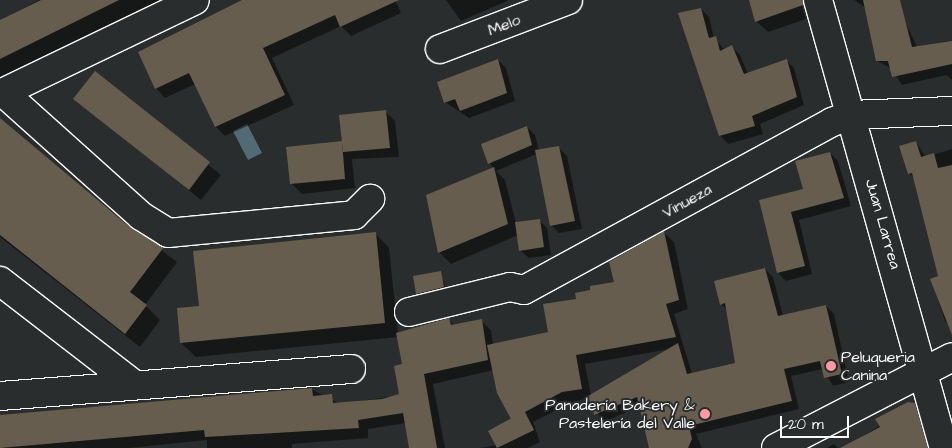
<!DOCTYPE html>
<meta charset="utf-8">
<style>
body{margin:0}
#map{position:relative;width:952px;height:448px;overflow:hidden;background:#2a2d2e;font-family:"Architects Daughter",sans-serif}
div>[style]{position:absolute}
.water>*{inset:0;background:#526a76}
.shadow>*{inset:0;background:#0007}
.building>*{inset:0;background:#665d4e}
.roads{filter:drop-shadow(1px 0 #fff) drop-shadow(-1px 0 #fff) drop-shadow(0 1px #fff) drop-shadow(0 -1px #fff)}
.minor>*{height:28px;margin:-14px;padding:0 14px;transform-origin:14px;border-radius:14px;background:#2a2d2e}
.dots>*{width:14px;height:14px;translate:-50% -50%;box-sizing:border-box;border:2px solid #2a2d2e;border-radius:50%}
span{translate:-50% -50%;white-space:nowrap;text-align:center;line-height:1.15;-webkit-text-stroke:4px #2a2d2e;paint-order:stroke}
.street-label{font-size:16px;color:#fff}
.poi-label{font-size:16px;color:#fff}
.left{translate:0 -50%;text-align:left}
.right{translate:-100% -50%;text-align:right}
.scale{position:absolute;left:780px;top:416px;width:69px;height:22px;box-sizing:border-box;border:2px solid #fff;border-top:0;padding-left:6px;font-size:15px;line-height:18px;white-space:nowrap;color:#fff;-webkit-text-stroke:4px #2a2d2e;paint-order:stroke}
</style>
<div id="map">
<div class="water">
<div style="clip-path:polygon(247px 124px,262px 153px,248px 160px,233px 131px)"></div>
</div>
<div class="shadow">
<div style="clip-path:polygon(39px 0,165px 0,0 82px,0 21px)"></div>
<div style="clip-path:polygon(252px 0,395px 0,401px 13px,351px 36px,341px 26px,272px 58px,294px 105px,225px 136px,216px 127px,195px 84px,165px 98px,156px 88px)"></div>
<div style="clip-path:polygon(446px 0,509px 0,461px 21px)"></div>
<div style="clip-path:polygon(750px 0,800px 0,806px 19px,768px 32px,756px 21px)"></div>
<div style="clip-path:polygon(854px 0,895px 0,917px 47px,952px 42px,952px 80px,946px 75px,902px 85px,892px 69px,877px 61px,866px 8px)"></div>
<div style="clip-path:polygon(701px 9px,709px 17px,714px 38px,725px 50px,732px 47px,740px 55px,748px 74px,786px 60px,794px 68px,804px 105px,760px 124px,763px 134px,728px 144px,720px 135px)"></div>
<div style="clip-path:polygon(498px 60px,506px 68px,515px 101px,469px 118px,445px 102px)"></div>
<div style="clip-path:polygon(95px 73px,221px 175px,201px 200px,75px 98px)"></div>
<div style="clip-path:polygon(385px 111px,395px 121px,399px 157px,352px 159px,355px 188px,302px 194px,292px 184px)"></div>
<div style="clip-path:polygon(0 126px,177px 262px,145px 305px,160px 320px,140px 347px,0 237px)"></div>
<div style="clip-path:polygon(527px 127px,535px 135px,539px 151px,558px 147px,567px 156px,582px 229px,559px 233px,551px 225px,537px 154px,496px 171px,505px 180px,516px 223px,539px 220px,547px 228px,551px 255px,529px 258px,520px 250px,518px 235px,451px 264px,439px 252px,428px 196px,494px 168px,489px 163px)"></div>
<div style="clip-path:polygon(916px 142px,926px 157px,952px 149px,952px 328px,945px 321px,931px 279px,939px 276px,915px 179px,909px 173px)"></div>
<div style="clip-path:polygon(830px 153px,838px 161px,851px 206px,799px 220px,812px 274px,786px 281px,778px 273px,760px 200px,805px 190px)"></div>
<div style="clip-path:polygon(evenodd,375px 233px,389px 248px,398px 334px,449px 320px,454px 325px,481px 321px,491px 330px,493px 345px,550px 333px,577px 300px,616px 283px,664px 233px,674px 242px,688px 309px,674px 314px,692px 374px,737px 364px,727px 310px,721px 304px,765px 269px,773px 277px,783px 316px,826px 306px,834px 314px,849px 382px,833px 386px,823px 369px,791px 376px,799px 409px,696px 434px,702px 448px,650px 448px,641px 406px,603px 422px,590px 398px,572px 402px,533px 422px,540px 442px,528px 448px,481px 448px,497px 445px,513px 419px,494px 370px,433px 384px,445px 448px,410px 448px,406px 423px,368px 429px,368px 438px,292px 444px,292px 448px,207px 448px,207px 440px,129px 448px,0 448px,0 416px,311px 389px,340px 404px,401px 395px,404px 365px,399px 337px,196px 357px,181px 343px,200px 307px,375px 233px,670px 349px,591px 396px,585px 364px,670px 349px)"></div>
<div style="clip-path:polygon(440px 272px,447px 291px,421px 298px,417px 294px)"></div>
<div style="clip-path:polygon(915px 404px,922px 412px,934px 448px,843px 448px)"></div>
<div style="clip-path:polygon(834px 444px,838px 448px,827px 448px)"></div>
</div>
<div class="building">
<div style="clip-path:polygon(41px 0,119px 0,0 59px,0 20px)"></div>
<div style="clip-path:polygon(242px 0,399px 0,340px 27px,335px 15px,263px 48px,285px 95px,215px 127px,189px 73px,155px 89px,138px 52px)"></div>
<div style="clip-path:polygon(749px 0,803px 0,803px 5px,755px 22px)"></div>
<div style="clip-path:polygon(863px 0,900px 0,912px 47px,952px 41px,952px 64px,892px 77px,888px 61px,876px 61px)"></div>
<div style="clip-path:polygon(701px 8px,709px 38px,716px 36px,720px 51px,732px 45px,744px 74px,787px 59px,797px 97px,752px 116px,755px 126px,719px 136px,678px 13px)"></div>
<div style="clip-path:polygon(498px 59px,507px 93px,460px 111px,455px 99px,444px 103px,437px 82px)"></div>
<div style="clip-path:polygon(95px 71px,210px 162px,189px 190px,73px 99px)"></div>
<div style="clip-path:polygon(386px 110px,390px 148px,343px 152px,339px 115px)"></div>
<div style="clip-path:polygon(0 118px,131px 228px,164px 247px,130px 292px,147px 305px,125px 334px,0 235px)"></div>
<div style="clip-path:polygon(527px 126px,532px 145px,488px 164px,481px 144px)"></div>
<div style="clip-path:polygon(342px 141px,345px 179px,290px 184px,286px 147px)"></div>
<div style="clip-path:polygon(916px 141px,921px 157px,934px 153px,938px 168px,952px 165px,952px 335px,930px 279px,938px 276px,912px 173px,908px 174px,899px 146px)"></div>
<div style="clip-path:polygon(559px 146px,575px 221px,550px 226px,535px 150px)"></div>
<div style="clip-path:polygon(830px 152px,844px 198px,791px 212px,805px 266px,777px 273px,759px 200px,803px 189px,795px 161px)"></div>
<div style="clip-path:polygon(494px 167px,508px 224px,438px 253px,426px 195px)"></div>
<div style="clip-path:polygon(540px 219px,544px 247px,519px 251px,515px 222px)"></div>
<div style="clip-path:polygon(664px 231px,679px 300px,666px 304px,676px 337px,576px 355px,582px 389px,562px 392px,525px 412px,534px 430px,497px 448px,488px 431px,523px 412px,511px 419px,497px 393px,487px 345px,548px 332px,543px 304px,576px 299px,575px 293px,590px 290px,590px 286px,614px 282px,609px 262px)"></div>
<div style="clip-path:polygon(376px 232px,385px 323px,180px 343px,177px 308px,199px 306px,193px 251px)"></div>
<div style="clip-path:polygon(765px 268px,778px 316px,826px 305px,842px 374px,824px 378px,820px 361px,784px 369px,792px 401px,689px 426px,692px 439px,688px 448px,649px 448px,637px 397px,594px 415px,588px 396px,678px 343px,687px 374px,735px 363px,725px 303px,720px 305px,714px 281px)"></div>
<div style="clip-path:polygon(441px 271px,444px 287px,416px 294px,413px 276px)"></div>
<div style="clip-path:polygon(449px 318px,451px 325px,482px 319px,488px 360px,424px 374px,437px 448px,409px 448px,403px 413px,358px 420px,359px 428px,205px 437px,204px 430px,0 448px,0 415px,312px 388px,313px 396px,332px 394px,333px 403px,382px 399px,399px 394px,394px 366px,402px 364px,396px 333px)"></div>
<div style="clip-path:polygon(908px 402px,915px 403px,928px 448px,840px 448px,880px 427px,875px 419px)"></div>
</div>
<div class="roads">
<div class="minor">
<div style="left:818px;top:0;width:465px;rotate:74.3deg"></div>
<div style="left:440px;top:49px;width:137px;rotate:-20.9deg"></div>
<div style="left:4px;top:93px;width:184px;rotate:41.9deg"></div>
<div style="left:141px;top:216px;width:32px;rotate:32deg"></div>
<div style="left:168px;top:233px;width:187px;rotate:-5.5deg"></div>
<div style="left:354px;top:215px;width:23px;rotate:-45deg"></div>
<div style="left:0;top:94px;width:216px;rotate:-25.7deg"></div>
<div style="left:0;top:281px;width:167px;rotate:37.7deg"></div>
<div style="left:409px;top:312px;width:104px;rotate:-13.9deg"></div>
<div style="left:510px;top:287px;width:14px;rotate:12deg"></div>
<div style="left:524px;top:290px;width:351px;rotate:-28.6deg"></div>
<div style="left:832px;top:122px;width:20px;rotate:-20deg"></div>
<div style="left:851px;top:115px;width:101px;rotate:-2.3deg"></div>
<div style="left:0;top:396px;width:352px;rotate:-4.4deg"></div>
<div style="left:776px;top:448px;width:198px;rotate:-27.3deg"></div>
</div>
</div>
<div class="dots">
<div style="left:831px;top:366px;background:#ff9aa2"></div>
<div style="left:705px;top:414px;background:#ff9aa2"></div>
</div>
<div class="street-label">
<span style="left:504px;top:25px;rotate:-21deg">Melo</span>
<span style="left:687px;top:201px;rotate:-29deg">Vinueza</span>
<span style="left:883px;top:224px;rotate:74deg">Juan Larrea</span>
</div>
<div class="poi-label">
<span class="left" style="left:841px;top:366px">Peluqueria<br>Canina</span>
<span class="right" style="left:695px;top:414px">Panadería Bakery &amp;<br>Pastelería del Valle</span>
</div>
<div class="scale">20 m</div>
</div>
